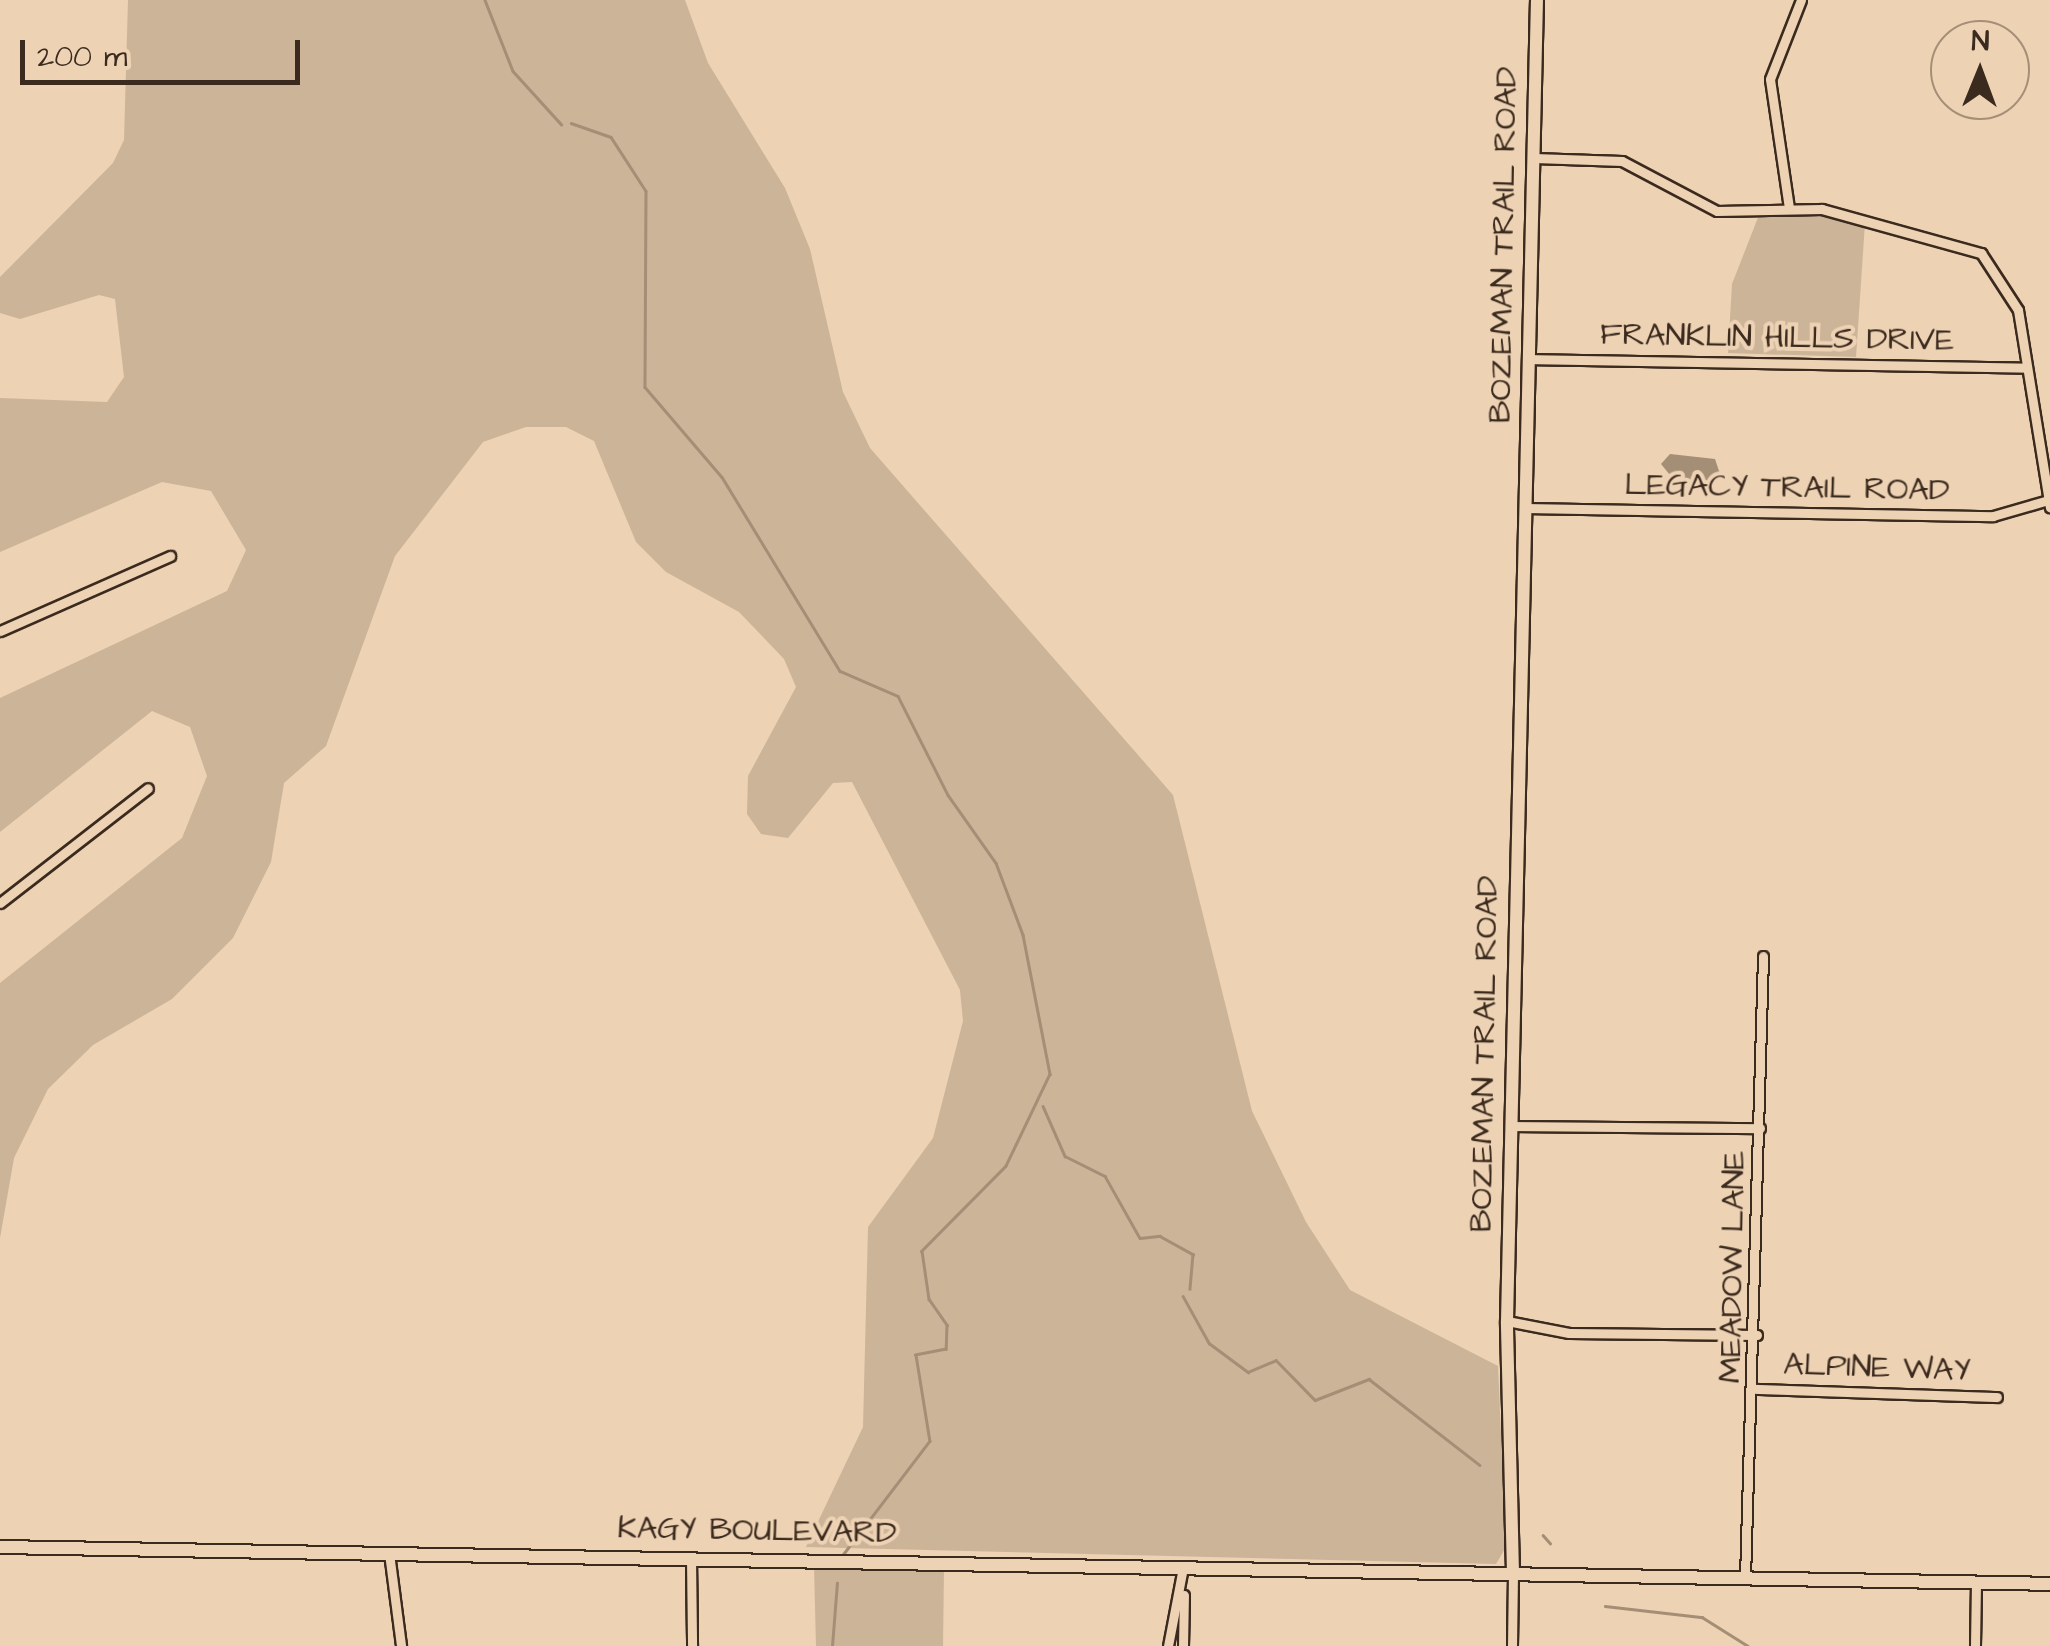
<!DOCTYPE html>
<style>
body{margin:0}
#map{position:relative;width:2050px;height:1646px;overflow:hidden;background:#edd2b4;font-family:"Architects Daughter",sans-serif}
div>[style]{position:absolute}
.green>*{inset:0;background:#ccb499}
.water>*{inset:0;background:#a58e76}
.stream>*{height:2.5px;margin:-1.25px;padding:0 1.25px;transform-origin:1.25px;border-radius:1.25px;background:#a58e76}
.roads{filter:drop-shadow(2px 0 #3b2a1e) drop-shadow(-2px 0 #3b2a1e) drop-shadow(0 2px #3b2a1e) drop-shadow(0 -2px #3b2a1e)}
.street>*{height:9px;margin:-4.5px;padding:0 4.5px;transform-origin:4.5px;border-radius:4.5px;background:#edd2b4}
.secondary>*{height:12px;margin:-6px;padding:0 6px;transform-origin:6px;border-radius:6px;background:#edd2b4}
span{translate:-50% -50%;white-space:nowrap;text-align:center;line-height:1.15;-webkit-text-stroke:8px #edd2b4;paint-order:stroke}
.street-label{font-size:32px;color:#3b2a1e}
.north{position:absolute;left:1930px;top:20px;width:100px;height:100px;box-sizing:border-box;background:#edd2b4;border:2px solid #a68f78;border-radius:50%;rotate:1deg;font-size:28px;font-weight:700;line-height:40px;text-align:center;color:#3b2a1e}
.north::after{content:'';display:block;margin:auto;width:35px;height:45px;background:#3b2a1e;clip-path:polygon(50% 0,100% 100%,50% 72%,0 100%)}
.scale{position:absolute;left:20px;top:40px;width:280px;height:45px;box-sizing:border-box;border:5px solid #3b2a1e;border-top:0;padding-left:12px;font-size:30px;line-height:35px;white-space:nowrap;color:#3b2a1e;-webkit-text-stroke:8px #edd2b4;paint-order:stroke}
</style>
<div id="map">
<div class="green">
<div style="clip-path:polygon(128px 0,685px 0,708px 63px,785px 188px,810px 249px,843px 392px,870px 448px,1173px 795px,1252px 1111px,1306px 1222px,1350px 1290px,1498px 1366px,1506px 1547px,1496px 1564px,806px 1547px,863px 1427px,868px 1227px,933px 1138px,963px 1021px,960px 990px,852px 782px,833px 783px,788px 838px,761px 834px,747px 814px,748px 776px,796px 687px,784px 659px,739px 612px,666px 572px,636px 542px,594px 441px,566px 427px,526px 427px,483px 442px,395px 556px,326px 746px,284px 783px,271px 862px,233px 938px,172px 999px,93px 1045px,48px 1089px,14px 1158px,0 1238px,0 983px,182px 838px,207px 776px,190px 727px,152px 711px,0 832px,0 698px,227px 591px,246px 550px,211px 491px,162px 482px,0 552px,0 398px,107px 402px,124px 377px,115px 299px,99px 295px,20px 319px,0 313px,0 277px,113px 163px,124px 140px)"></div>
<div style="clip-path:polygon(1811px 214px,1865px 223px,1856px 357px,1728px 353px,1732px 284px,1759px 215px)"></div>
<div style="clip-path:polygon(814px 1566px,944px 1568px,943px 1646px,816px 1646px)"></div>
</div>
<div class="water">
<div style="clip-path:polygon(1670px 454px,1715px 459px,1721px 477px,1714px 485px,1678px 485px,1661px 464px)"></div>
</div>
<div class="stream">
<div style="left:485px;top:0;width:76px;rotate:68.5deg"></div>
<div style="left:513px;top:71px;width:72px;rotate:47.8deg"></div>
<div style="left:571px;top:123px;width:42px;rotate:19.3deg"></div>
<div style="left:611px;top:137px;width:64px;rotate:57.1deg"></div>
<div style="left:646px;top:191px;width:196px;rotate:90.3deg"></div>
<div style="left:645px;top:387px;width:118px;rotate:49.5deg"></div>
<div style="left:722px;top:477px;width:227px;rotate:58.7deg"></div>
<div style="left:840px;top:671px;width:63px;rotate:23.3deg"></div>
<div style="left:898px;top:696px;width:111px;rotate:63.2deg"></div>
<div style="left:948px;top:795px;width:83px;rotate:54.8deg"></div>
<div style="left:996px;top:863px;width:77px;rotate:69.4deg"></div>
<div style="left:1023px;top:935px;width:142px;rotate:79deg"></div>
<div style="left:1050px;top:1074px;width:102px;rotate:115.6deg"></div>
<div style="left:1006px;top:1166px;width:120px;rotate:134.7deg"></div>
<div style="left:922px;top:1251px;width:49px;rotate:81.7deg"></div>
<div style="left:929px;top:1299px;width:32px;rotate:55deg"></div>
<div style="left:947px;top:1325px;width:24px;rotate:92deg"></div>
<div style="left:946px;top:1349px;width:31px;rotate:169deg"></div>
<div style="left:916px;top:1355px;width:87px;rotate:80.8deg"></div>
<div style="left:930px;top:1441px;width:143px;rotate:127.3deg"></div>
<div style="left:1043px;top:1106px;width:55px;rotate:66.3deg"></div>
<div style="left:1065px;top:1156px;width:45px;rotate:26.6deg"></div>
<div style="left:1105px;top:1176px;width:71px;rotate:60.6deg"></div>
<div style="left:1140px;top:1238px;width:20px;rotate:-6deg"></div>
<div style="left:1160px;top:1236px;width:38px;rotate:29deg"></div>
<div style="left:1193px;top:1254px;width:35px;rotate:95deg"></div>
<div style="left:1183px;top:1296px;width:54px;rotate:61deg"></div>
<div style="left:1209px;top:1343px;width:49px;rotate:36.6deg"></div>
<div style="left:1248px;top:1372px;width:30px;rotate:-23deg"></div>
<div style="left:1276px;top:1360px;width:56px;rotate:45.7deg"></div>
<div style="left:1315px;top:1400px;width:58px;rotate:-21.3deg"></div>
<div style="left:1369px;top:1379px;width:140px;rotate:37.8deg"></div>
<div style="left:1543px;top:1535px;width:11px;rotate:49deg"></div>
<div style="left:1605px;top:1606px;width:98px;rotate:6.5deg"></div>
<div style="left:1702px;top:1617px;width:54px;rotate:32.2deg"></div>
<div style="left:832px;top:1646px;width:63px;rotate:-85.5deg"></div>
</div>
<div class="roads">
<div class="street">
<div style="left:1534px;top:158px;width:88px;rotate:2deg"></div>
<div style="left:1622px;top:161px;width:107px;rotate:27.8deg"></div>
<div style="left:1717px;top:211px;width:105px;rotate:-1.1deg"></div>
<div style="left:1822px;top:209px;width:165px;rotate:15.5deg"></div>
<div style="left:1981px;top:253px;width:68px;rotate:57deg"></div>
<div style="left:2018px;top:310px;width:200px;rotate:80.8deg"></div>
<div style="left:1789px;top:208px;width:130px;rotate:-98.4deg"></div>
<div style="left:1770px;top:79px;width:85px;rotate:-68.6deg"></div>
<div style="left:1528px;top:359px;width:498px;rotate:1deg"></div>
<div style="left:1525px;top:508px;width:468px;rotate:1deg"></div>
<div style="left:1993px;top:516px;width:54px;rotate:-16.1deg"></div>
<div style="left:0;top:631px;width:186px;rotate:-23.8deg"></div>
<div style="left:0;top:903px;width:187px;rotate:-37.8deg"></div>
<div style="left:1512px;top:1126px;width:248px;rotate:0.5deg"></div>
<div style="left:1507px;top:1321px;width:63px;rotate:11deg"></div>
<div style="left:1569px;top:1333px;width:188px;rotate:0.6deg"></div>
<div style="left:1756px;top:1389px;width:241px;rotate:1.9deg"></div>
<div style="left:389px;top:1553px;width:94px;rotate:82.6deg"></div>
<div style="left:691px;top:1558px;width:88px;rotate:89.3deg"></div>
<div style="left:1745px;top:1578px;width:622px;rotate:-88.34deg"></div>
<div style="left:1168px;top:1646px;width:80px;rotate:-79.2deg"></div>
<div style="left:1183px;top:1646px;width:51px;rotate:-88.9deg"></div>
<div style="left:1512px;top:1646px;width:73px;rotate:-89.2deg"></div>
<div style="left:1975px;top:1646px;width:63px;rotate:-89.1deg"></div>
</div>
<div class="secondary">
<div style="left:0;top:1547px;width:2050px;rotate:1.03deg"></div>
<div style="left:1513px;top:1573px;width:252px;rotate:-91.4deg"></div>
<div style="left:1507px;top:1321px;width:1321px;rotate:-88.7deg"></div>
</div>
</div>
<div class="street-label">
<span style="left:1504px;top:245px;rotate:-89deg">BOZEMAN TRAIL ROAD</span>
<span style="left:1777px;top:338px;rotate:1deg">FRANKLIN HILLS DRIVE</span>
<span style="left:1787px;top:488px;rotate:1deg">LEGACY TRAIL ROAD</span>
<span style="left:1485px;top:1054px;rotate:-89deg">BOZEMAN TRAIL ROAD</span>
<span style="left:1733px;top:1267px;rotate:-89deg">MEADOW LANE</span>
<span style="left:1877px;top:1368px;rotate:2deg">ALPINE WAY</span>
<span style="left:757px;top:1531px;rotate:1deg">KAGY BOULEVARD</span>
</div>
<div class="north">N</div>
<div class="scale">200 m</div>
</div>
